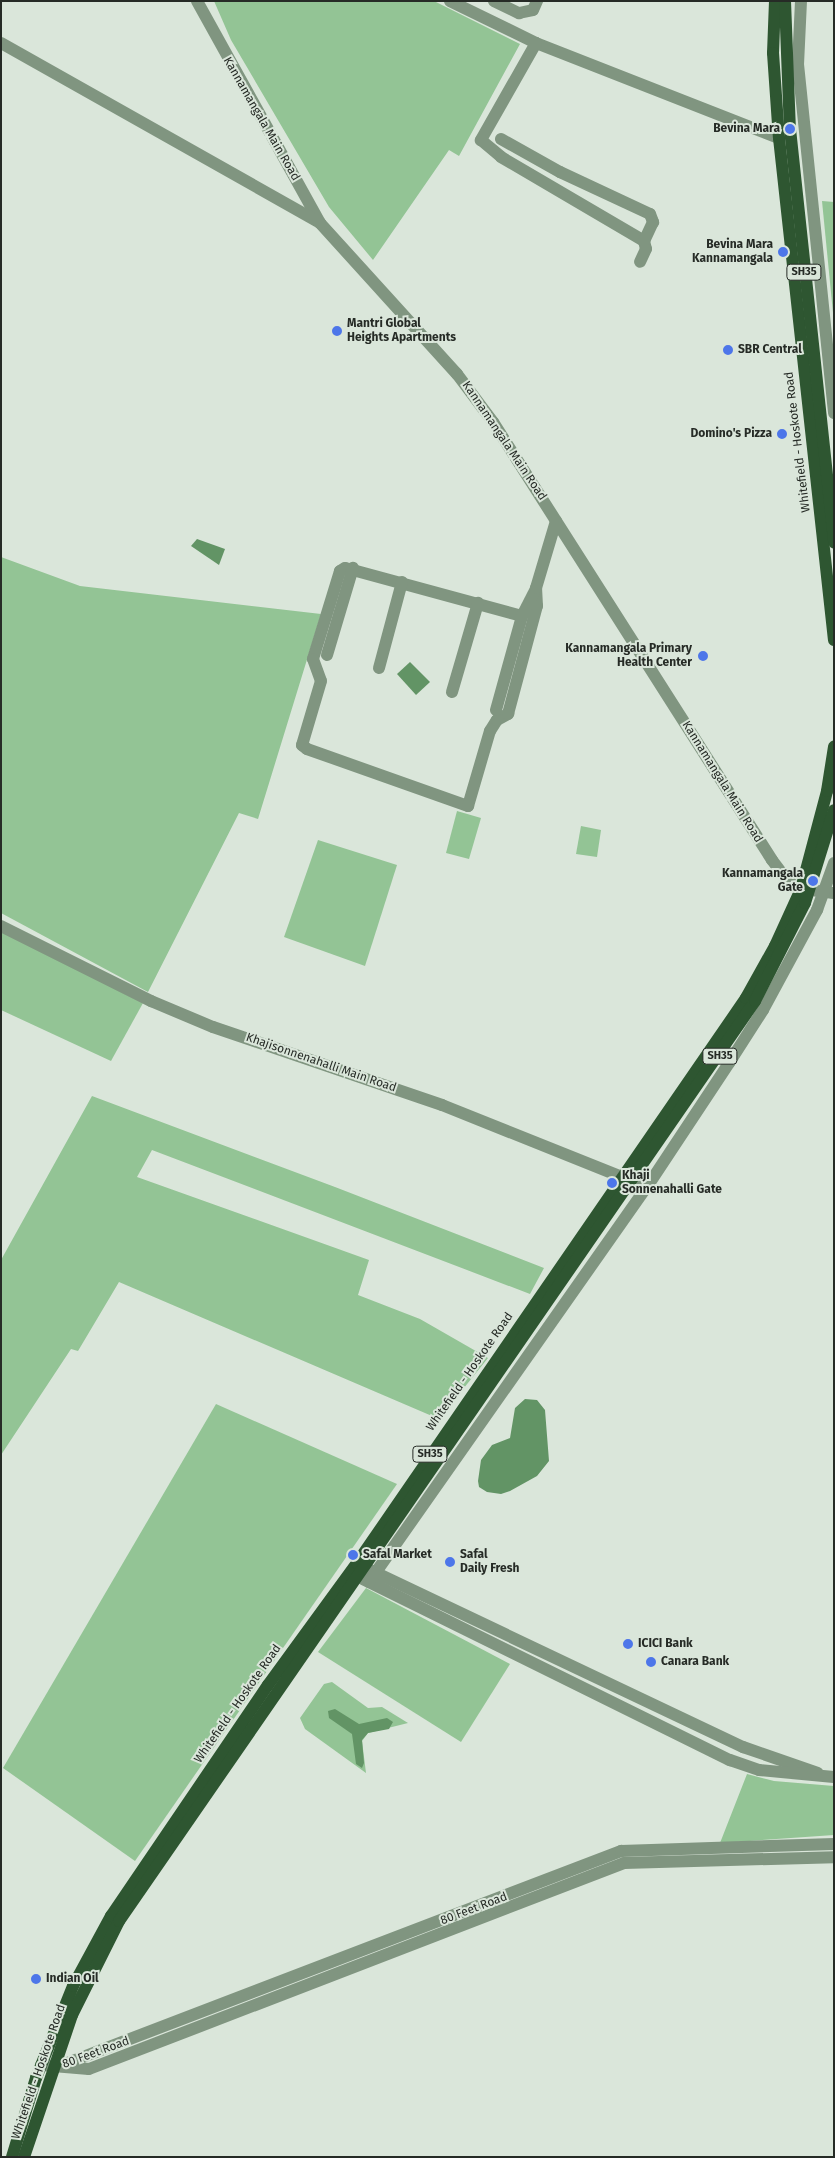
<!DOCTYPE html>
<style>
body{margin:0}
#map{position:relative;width:835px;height:2158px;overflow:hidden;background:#dae6da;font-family:"Fira Sans",sans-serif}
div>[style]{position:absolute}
.green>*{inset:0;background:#93c495}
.water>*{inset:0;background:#629465}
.minor>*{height:12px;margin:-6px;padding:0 6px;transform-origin:6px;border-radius:6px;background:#809580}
.major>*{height:12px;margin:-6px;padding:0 6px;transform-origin:6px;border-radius:6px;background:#2e5631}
.dots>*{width:14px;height:14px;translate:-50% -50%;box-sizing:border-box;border:2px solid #dae6da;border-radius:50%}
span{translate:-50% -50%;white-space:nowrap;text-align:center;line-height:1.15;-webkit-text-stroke:4px #dae6da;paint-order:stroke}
.shield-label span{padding:1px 4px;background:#dae6da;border:1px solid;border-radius:4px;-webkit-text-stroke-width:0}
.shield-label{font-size:11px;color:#262b26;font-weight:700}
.street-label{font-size:12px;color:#262b26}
.poi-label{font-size:12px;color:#262b26;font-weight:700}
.right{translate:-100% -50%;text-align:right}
.left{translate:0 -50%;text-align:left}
.frame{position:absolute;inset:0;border:2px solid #262b26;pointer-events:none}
</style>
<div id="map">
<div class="green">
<div style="clip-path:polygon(214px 1px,434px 1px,520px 44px,459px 156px,449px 150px,373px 260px,329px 207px,231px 40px)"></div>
<div style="clip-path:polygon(822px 201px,834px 202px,834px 323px)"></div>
<div style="clip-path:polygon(1px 557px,80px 586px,321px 614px,258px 819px,239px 813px,148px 992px,1px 913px)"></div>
<div style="clip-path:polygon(457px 811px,481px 818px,469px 859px,446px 853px)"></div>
<div style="clip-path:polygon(581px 826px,601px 830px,597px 857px,576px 854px)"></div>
<div style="clip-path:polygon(318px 840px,397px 865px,365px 966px,284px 937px)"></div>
<div style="clip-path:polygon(1px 931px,143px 1003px,111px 1061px,1px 1010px)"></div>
<div style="clip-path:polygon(92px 1096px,335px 1187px,544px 1268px,530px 1294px,152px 1150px,137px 1177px,369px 1260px,358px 1295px,420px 1319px,488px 1358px,439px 1419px,119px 1282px,78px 1351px,71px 1349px,1px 1455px,1px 1260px)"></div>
<div style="clip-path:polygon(216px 1404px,397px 1484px,135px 1861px,3px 1768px)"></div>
<div style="clip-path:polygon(366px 1588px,510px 1664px,461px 1742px,318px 1652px)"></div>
<div style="clip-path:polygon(332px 1682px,368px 1708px,382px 1707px,408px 1723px,368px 1733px,362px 1741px,366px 1773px,305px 1729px,300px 1718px,324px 1684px)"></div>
<div style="clip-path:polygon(747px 1774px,774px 1781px,834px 1786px,834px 1835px,720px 1843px)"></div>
</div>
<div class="water">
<div style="clip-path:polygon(197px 539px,225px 549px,219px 565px,191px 546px)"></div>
<div style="clip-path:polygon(410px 662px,430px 682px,416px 695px,397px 674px)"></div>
<div style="clip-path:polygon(525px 1399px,537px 1400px,545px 1410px,549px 1461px,537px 1476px,510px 1491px,501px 1494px,487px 1492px,479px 1487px,478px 1481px,481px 1460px,492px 1445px,510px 1438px,515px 1408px)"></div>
<div style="clip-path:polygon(335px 1709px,359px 1724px,387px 1718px,393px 1722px,389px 1729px,368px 1733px,362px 1740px,364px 1763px,362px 1768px,356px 1764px,352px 1734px,329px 1718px,328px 1711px)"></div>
</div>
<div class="minor">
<div style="left:197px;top:1px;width:254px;rotate:61deg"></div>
<div style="left:320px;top:223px;width:204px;rotate:47.8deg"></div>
<div style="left:457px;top:374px;width:60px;rotate:53.1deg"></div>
<div style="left:493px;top:422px;width:519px;rotate:57.5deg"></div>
<div style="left:772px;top:860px;width:26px;rotate:53deg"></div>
<div style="left:788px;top:881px;width:11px;rotate:38deg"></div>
<div style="left:797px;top:888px;width:37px;rotate:8deg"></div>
<div style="left:450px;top:1px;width:96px;rotate:26deg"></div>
<div style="left:536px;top:43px;width:261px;rotate:21.4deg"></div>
<div style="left:494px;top:1px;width:28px;rotate:26deg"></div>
<div style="left:519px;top:13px;width:14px;rotate:-12deg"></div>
<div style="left:533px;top:10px;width:10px;rotate:-66deg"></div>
<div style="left:801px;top:1px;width:63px;rotate:92.7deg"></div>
<div style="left:798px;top:64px;width:351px;rotate:84.1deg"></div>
<div style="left:1px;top:43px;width:366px;rotate:29.4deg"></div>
<div style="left:536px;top:43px;width:112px;rotate:119.6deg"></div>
<div style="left:481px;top:140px;width:26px;rotate:40deg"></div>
<div style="left:501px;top:157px;width:166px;rotate:30.4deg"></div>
<div style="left:644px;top:241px;width:8px;rotate:76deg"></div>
<div style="left:646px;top:249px;width:14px;rotate:115deg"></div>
<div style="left:501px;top:139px;width:68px;rotate:29.2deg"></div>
<div style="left:560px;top:172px;width:99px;rotate:25deg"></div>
<div style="left:650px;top:214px;width:9px;rotate:69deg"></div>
<div style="left:653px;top:222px;width:21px;rotate:115deg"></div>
<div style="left:522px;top:616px;width:183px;rotate:-164.8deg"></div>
<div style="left:345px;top:568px;width:6px;rotate:149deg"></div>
<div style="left:340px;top:571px;width:92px;rotate:107.1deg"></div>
<div style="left:313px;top:659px;width:23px;rotate:70deg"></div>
<div style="left:321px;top:681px;width:67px;rotate:106.5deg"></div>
<div style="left:302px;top:745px;width:6px;rotate:39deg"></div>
<div style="left:307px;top:749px;width:171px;rotate:19.5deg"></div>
<div style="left:468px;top:806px;width:78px;rotate:-73.7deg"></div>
<div style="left:490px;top:731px;width:13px;rotate:-58deg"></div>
<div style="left:497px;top:720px;width:13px;rotate:-29deg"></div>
<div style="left:508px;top:714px;width:112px;rotate:-75deg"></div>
<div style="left:537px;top:606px;width:18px;rotate:-93deg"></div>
<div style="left:327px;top:655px;width:91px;rotate:-73.4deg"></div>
<div style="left:379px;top:668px;width:89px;rotate:-75deg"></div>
<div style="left:452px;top:692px;width:93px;rotate:-73.7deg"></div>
<div style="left:496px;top:710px;width:98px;rotate:-74.5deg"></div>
<div style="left:522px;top:616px;width:31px;rotate:-63deg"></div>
<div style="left:536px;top:588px;width:70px;rotate:-73.4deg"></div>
<div style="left:1px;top:926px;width:168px;rotate:26.6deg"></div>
<div style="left:151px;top:1001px;width:67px;rotate:22.8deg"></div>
<div style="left:213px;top:1027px;width:242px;rotate:18.8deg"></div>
<div style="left:442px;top:1105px;width:221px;rotate:21.8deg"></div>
<div style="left:370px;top:1570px;width:413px;rotate:25.4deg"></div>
<div style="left:743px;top:1747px;width:79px;rotate:19.1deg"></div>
<div style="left:363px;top:1579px;width:409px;rotate:26.3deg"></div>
<div style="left:730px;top:1760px;width:31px;rotate:19deg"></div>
<div style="left:759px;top:1770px;width:75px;rotate:5.3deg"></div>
<div style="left:369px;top:1582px;width:483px;rotate:-54.9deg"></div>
<div style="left:647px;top:1187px;width:149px;rotate:-56.5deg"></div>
<div style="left:729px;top:1063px;width:63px;rotate:-57.3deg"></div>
<div style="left:763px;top:1010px;width:114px;rotate:-61.6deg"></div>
<div style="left:817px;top:910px;width:50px;rotate:-70.1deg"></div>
<div style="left:41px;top:2065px;width:48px;rotate:4.8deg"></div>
<div style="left:89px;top:2069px;width:573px;rotate:-21.06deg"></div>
<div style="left:624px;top:1863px;width:210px;rotate:-1.6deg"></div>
<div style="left:62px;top:2065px;width:599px;rotate:-20.95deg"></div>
<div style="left:621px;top:1851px;width:213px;rotate:-1.9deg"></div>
</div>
<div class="major">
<div style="left:775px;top:1px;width:52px;rotate:92.2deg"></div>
<div style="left:773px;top:53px;width:85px;rotate:86deg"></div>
<div style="left:779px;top:138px;width:505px;rotate:83.75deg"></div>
<div style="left:785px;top:1px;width:128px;rotate:87.8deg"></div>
<div style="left:790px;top:129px;width:416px;rotate:83.9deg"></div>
<div style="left:12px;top:2157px;width:83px;rotate:-73.1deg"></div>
<div style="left:36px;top:2078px;width:99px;rotate:-68.1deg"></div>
<div style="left:73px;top:1986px;width:80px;rotate:-61.5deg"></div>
<div style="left:111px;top:1916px;width:279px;rotate:-55.8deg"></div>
<div style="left:268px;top:1685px;width:151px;rotate:-53.9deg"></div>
<div style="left:357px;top:1563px;width:686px;rotate:-55.45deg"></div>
<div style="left:746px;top:998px;width:60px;rotate:-60.9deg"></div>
<div style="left:775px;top:946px;width:63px;rotate:-65.5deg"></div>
<div style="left:801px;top:889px;width:101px;rotate:-75.1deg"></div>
<div style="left:827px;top:791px;width:45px;rotate:-81deg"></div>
<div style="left:24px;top:2157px;width:150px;rotate:-71.3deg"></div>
<div style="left:72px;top:2015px;width:105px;rotate:-63.4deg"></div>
<div style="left:119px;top:1921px;width:1118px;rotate:-55.34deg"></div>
<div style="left:755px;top:1001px;width:110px;rotate:-63deg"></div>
<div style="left:805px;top:903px;width:97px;rotate:-72.7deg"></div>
</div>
<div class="dots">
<div style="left:790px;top:129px;background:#4d76e9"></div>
<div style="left:783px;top:252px;background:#4d76e9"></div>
<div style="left:337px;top:331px;background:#4d76e9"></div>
<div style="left:728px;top:350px;background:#4d76e9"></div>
<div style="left:782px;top:434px;background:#4d76e9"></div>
<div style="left:703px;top:656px;background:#4d76e9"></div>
<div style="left:813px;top:881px;background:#4d76e9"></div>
<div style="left:612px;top:1183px;background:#4d76e9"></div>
<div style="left:353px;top:1555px;background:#4d76e9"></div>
<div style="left:450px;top:1562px;background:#4d76e9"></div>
<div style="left:628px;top:1644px;background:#4d76e9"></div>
<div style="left:651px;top:1662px;background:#4d76e9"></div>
<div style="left:36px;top:1979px;background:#4d76e9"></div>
</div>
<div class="shield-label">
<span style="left:804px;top:272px">SH35</span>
<span style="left:720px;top:1056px">SH35</span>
<span style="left:430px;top:1454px">SH35</span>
</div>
<div class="street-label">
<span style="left:261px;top:119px;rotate:60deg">Kannamangala Main Road</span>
<span style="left:504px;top:441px;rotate:56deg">Kannamangala Main Road</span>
<span style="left:798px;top:442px;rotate:-97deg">Whitefield - Hoskote Road</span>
<span style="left:722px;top:782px;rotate:58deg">Kannamangala Main Road</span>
<span style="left:321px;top:1063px;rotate:19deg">Khajisonnenahalli Main Road</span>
<span style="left:470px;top:1372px;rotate:-55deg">Whitefield - Hoskote Road</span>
<span style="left:238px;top:1704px;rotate:-55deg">Whitefield - Hoskote Road</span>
<span style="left:474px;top:1909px;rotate:-21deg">80 Feet Road</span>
<span style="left:96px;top:2053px;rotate:-20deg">80 Feet Road</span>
<span style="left:39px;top:2072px;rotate:-71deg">Whitefield - Hoskote Road</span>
</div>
<div class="poi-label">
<span class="right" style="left:780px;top:129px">Bevina Mara</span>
<span class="right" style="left:773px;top:252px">Bevina Mara<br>Kannamangala</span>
<span class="left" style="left:347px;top:331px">Mantri Global<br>Heights Apartments</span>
<span class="left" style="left:738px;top:350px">SBR Central</span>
<span class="right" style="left:772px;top:434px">Domino's Pizza</span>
<span class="right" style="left:692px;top:656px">Kannamangala Primary<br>Health Center</span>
<span class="right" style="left:803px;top:881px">Kannamangala<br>Gate</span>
<span class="left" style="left:622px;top:1183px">Khaji<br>Sonnenahalli Gate</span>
<span class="left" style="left:363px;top:1555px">Safal Market</span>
<span class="left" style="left:460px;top:1562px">Safal<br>Daily Fresh</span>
<span class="left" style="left:638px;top:1644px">ICICI Bank</span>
<span class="left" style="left:661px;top:1662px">Canara Bank</span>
<span class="left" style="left:46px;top:1979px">Indian Oil</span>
</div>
<div class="frame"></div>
</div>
